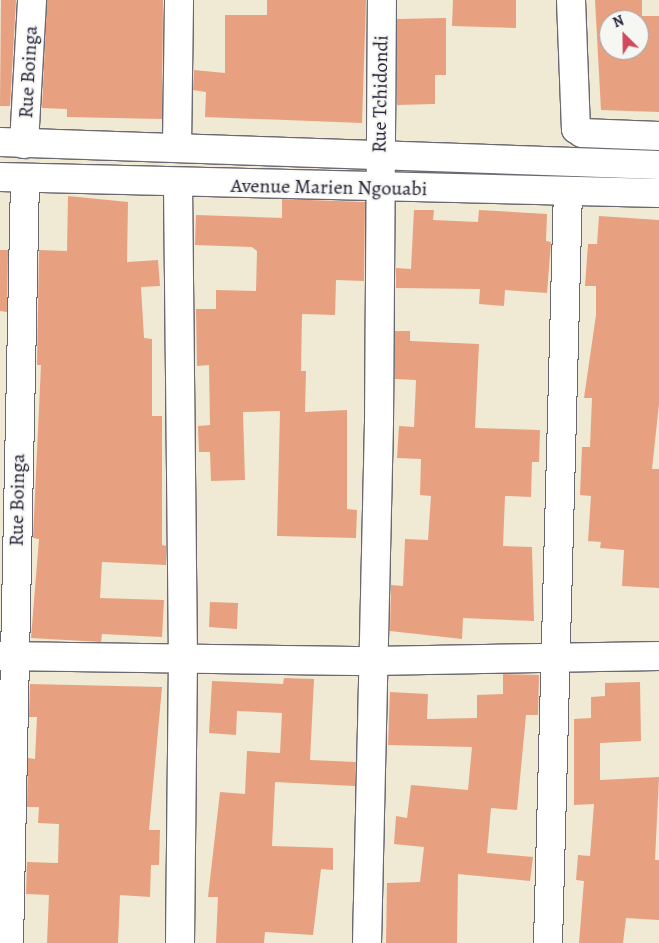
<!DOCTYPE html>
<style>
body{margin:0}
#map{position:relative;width:659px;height:943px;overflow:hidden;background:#f0e9d4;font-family:Alegreya,serif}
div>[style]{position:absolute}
.building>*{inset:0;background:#e7a180}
.roads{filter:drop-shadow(1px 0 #6a6871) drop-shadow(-1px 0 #6a6871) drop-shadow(0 1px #6a6871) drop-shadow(0 -1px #6a6871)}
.minor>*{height:28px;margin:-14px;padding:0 14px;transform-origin:14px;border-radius:14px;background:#fff}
.major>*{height:28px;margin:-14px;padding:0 14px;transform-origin:14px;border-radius:14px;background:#fff}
span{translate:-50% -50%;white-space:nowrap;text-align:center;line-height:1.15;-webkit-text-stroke:4px #f6f6f2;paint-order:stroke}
.street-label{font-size:20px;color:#22223b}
.north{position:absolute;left:599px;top:10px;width:50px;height:50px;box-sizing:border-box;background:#f6f6f2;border:1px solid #a1a1a9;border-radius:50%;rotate:337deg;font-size:14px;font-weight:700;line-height:20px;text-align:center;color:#22223b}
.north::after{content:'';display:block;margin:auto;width:18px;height:22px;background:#d1495b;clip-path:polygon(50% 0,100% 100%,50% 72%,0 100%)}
</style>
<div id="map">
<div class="building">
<div style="clip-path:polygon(1px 0,16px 0,10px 106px,0 106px)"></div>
<div style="clip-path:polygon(47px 0,163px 0,162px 119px,67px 117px,67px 109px,42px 108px)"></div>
<div style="clip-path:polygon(267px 0,366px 0,362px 123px,205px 117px,206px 92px,193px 90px,194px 70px,225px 73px,225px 15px,267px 15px)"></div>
<div style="clip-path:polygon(453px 0,516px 0,516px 28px,452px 26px)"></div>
<div style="clip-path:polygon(evenodd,595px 0,642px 0,642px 16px,659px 16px,659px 112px,601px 110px,595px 0,609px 20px,639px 20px,639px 50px,609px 50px,609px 20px)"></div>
<div style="clip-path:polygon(446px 18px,446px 75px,435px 75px,435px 104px,397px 105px,397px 19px)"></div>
<div style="clip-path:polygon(68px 196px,128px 202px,127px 262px,158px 260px,160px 286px,141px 287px,144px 338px,152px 339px,152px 416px,162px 416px,162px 545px,166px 546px,166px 565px,102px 562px,100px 598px,164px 600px,162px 637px,102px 634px,101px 642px,31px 638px,39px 539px,33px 538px,41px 365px,37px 365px,39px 250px,67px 251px)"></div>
<div style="clip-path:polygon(282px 199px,365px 202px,364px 281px,336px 280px,335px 315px,302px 314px,301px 371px,306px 371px,305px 412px,347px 410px,347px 509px,357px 510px,356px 538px,277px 536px,280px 411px,243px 412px,245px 480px,211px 481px,210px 452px,199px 452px,198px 426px,210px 425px,209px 365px,197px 366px,196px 309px,216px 309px,216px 290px,256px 291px,257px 251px,252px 247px,195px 245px,196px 215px,282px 218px)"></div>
<div style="clip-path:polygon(414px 210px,434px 210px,433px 220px,478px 222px,479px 210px,547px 214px,546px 241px,551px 242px,547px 293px,505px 290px,504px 306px,479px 304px,480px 289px,396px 288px,396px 268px,411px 269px)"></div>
<div style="clip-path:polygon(599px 216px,659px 220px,659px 404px,652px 469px,659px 469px,659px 588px,622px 586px,624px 550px,600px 548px,601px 542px,588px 541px,591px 496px,580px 495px,582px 447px,590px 447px,592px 398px,584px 398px,596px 315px,596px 286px,585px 286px,588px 244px,597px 244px)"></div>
<div style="clip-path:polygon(0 250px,8px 250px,7px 312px,0 311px)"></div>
<div style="clip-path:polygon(395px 331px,410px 331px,410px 341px,479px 344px,475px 428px,540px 430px,539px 462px,532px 462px,531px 497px,505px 496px,503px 546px,532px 547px,534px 621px,463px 618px,462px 639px,390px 631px,391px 585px,403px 586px,405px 539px,428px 540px,431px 496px,420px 495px,421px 459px,397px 458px,399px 426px,414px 427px,416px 380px,395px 379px)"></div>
<div style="clip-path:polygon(210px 602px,238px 603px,237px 629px,209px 627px)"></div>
<div style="clip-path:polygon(503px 674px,539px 675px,538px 715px,526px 715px,517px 810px,491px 808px,487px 853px,533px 857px,530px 881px,458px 874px,457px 943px,386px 943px,387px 883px,420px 882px,424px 847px,394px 844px,396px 816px,407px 818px,411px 785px,468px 790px,472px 747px,388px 745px,390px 692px,428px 694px,427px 719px,477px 718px,477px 695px,503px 694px)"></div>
<div style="clip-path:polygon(284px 678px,314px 679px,310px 760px,356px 762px,355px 786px,275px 782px,272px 846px,333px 848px,333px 870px,321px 869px,313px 935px,265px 932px,264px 943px,216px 943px,218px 897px,208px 897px,220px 792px,245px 794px,247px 751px,280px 753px,282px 713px,237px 711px,236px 735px,209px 733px,212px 681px,283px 684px)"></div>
<div style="clip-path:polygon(640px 682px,641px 741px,600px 743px,600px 780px,659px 777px,655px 860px,659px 860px,659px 920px,626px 918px,623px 943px,579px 943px,584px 881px,576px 880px,578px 855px,590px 856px,594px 804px,574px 805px,574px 719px,591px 718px,591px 697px,605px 696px,605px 683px)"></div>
<div style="clip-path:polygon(30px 684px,162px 687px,149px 830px,160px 830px,159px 865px,151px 865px,150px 897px,120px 895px,118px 943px,47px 943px,49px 895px,26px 894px,27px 862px,58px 863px,59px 824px,38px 823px,39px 807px,27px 807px,28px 758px,35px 759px,37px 717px,29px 717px)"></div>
</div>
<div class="roads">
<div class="minor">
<div style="left:571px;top:0;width:129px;rotate:87.8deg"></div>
<div style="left:576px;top:129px;width:7px;rotate:34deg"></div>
<div style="left:582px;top:133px;width:77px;rotate:2.2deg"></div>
<div style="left:24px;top:144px;width:144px;rotate:-86.8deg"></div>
<div style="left:177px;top:146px;width:146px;rotate:-89.2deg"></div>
<div style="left:178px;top:184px;width:472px;rotate:89.4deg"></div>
<div style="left:183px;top:656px;width:287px;rotate:90.6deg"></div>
<div style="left:0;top:656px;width:372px;rotate:0.8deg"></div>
<div style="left:372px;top:661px;width:287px;rotate:-1deg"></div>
<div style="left:9px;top:943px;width:765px;rotate:-88.8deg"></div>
<div style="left:367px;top:943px;width:521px;rotate:-88.68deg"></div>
<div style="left:379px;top:422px;width:422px;rotate:-89.6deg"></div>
<div style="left:548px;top:943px;width:752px;rotate:-88.48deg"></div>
</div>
<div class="major">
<div style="left:0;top:142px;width:659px;rotate:2deg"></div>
<div style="left:0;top:177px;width:659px;rotate:1.39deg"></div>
</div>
</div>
<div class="street-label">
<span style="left:28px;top:72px;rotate:-87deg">Rue Boinga</span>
<span style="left:380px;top:94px;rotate:-89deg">Rue Tchidondi</span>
<span style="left:329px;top:187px;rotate:1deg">Avenue Marien Ngouabi</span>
<span style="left:17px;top:500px;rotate:-89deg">Rue Boinga</span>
</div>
<div class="north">N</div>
</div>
